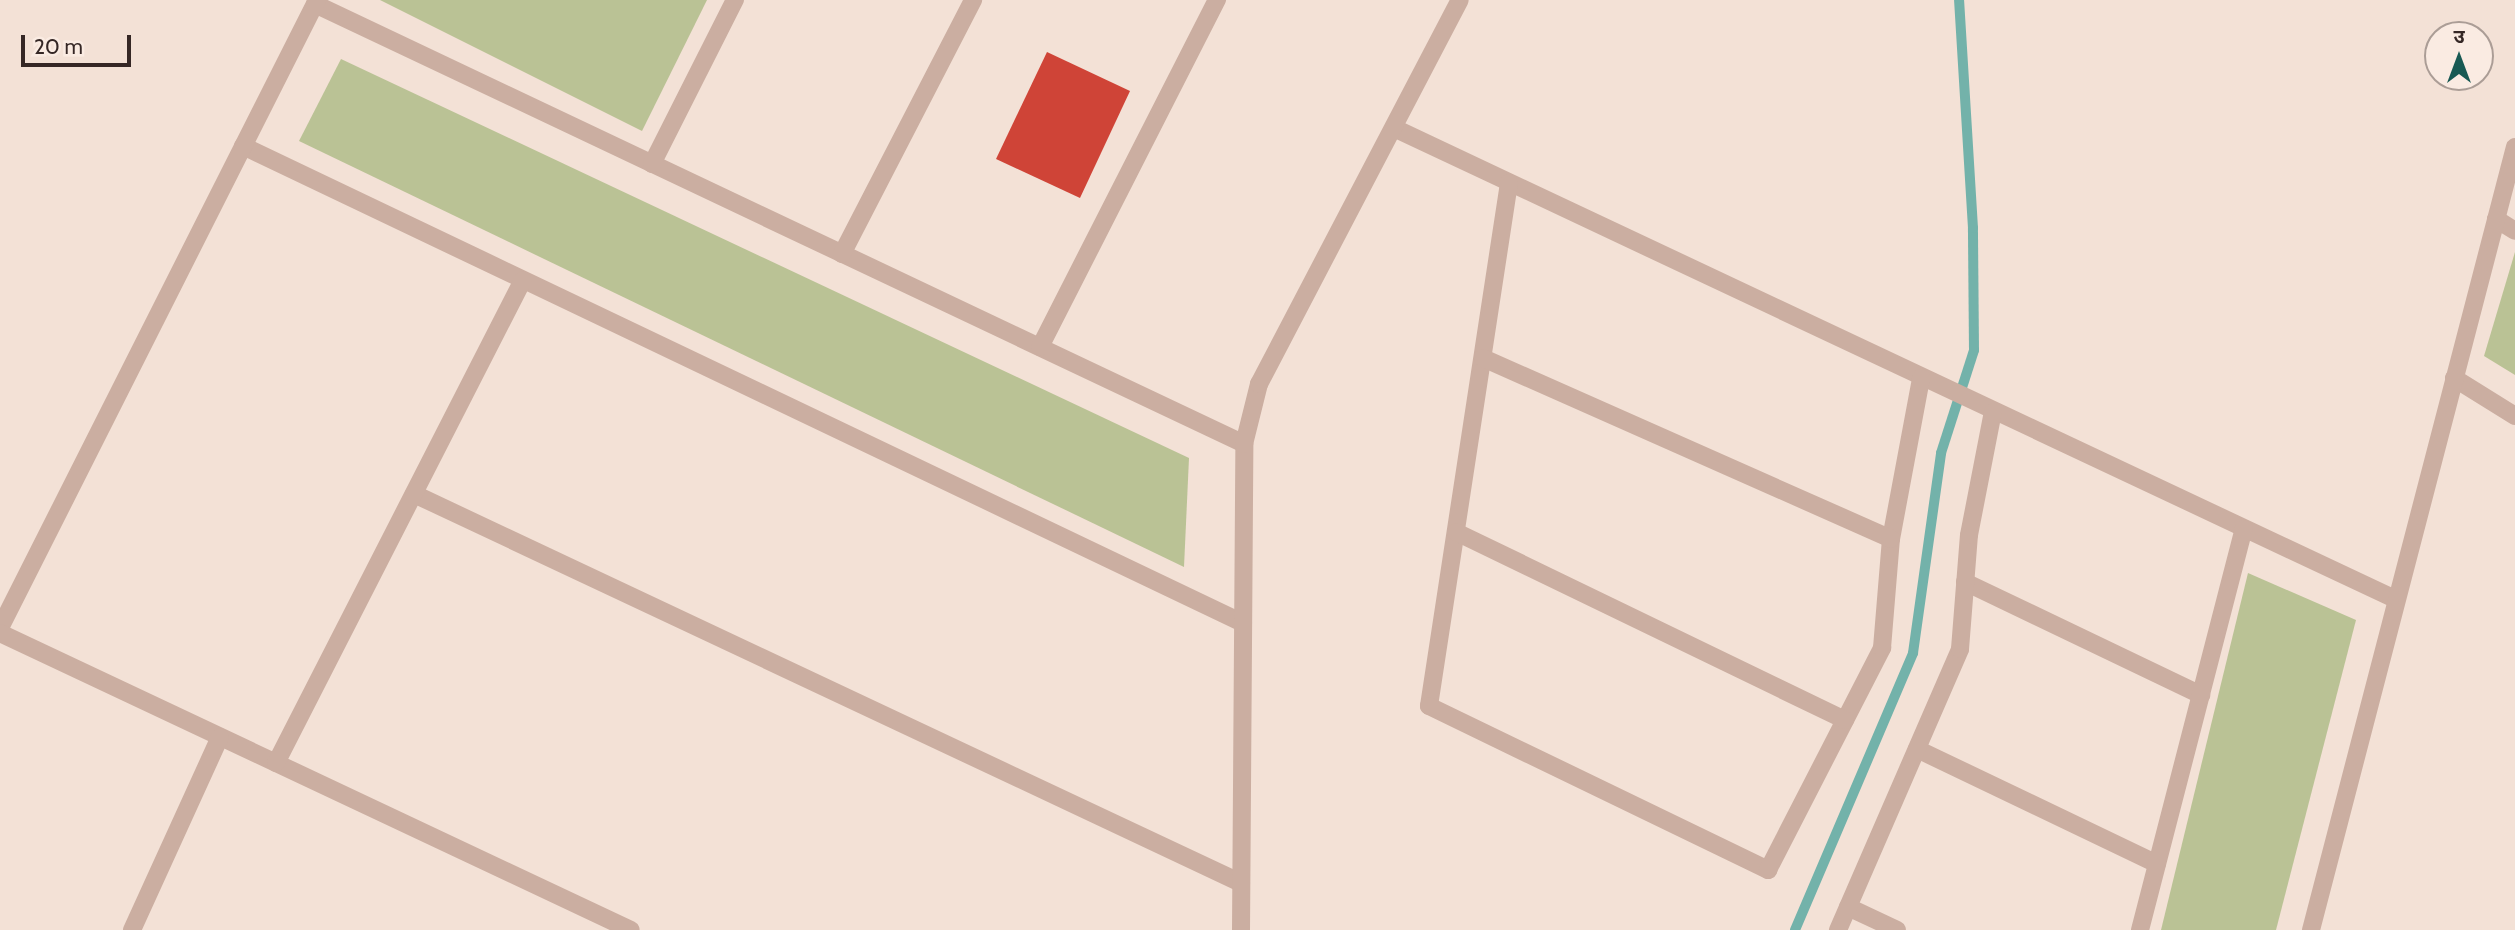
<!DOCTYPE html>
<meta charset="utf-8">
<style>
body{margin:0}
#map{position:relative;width:2515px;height:930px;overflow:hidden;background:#f3e1d6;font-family:Cabin,"Noto Sans Devanagari",sans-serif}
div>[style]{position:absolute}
.green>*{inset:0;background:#bac295}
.stream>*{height:10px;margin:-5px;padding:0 5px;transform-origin:5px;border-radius:5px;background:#73b2aa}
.building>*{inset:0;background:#cf4437}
.street>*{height:18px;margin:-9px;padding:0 9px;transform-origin:9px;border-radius:9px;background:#cbaea1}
span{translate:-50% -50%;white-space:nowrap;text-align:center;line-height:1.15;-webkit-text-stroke:5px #faebe2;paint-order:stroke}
.north{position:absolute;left:2424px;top:21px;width:70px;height:70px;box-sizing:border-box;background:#faebe2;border:2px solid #ab9d96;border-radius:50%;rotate:0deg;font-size:19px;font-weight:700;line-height:28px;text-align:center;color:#352725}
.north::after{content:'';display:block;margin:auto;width:24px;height:32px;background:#185953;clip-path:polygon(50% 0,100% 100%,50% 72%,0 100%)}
.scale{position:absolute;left:21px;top:35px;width:110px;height:32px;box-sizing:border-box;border:4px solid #352725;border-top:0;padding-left:9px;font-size:21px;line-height:24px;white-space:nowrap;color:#352725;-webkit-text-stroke:5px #faebe2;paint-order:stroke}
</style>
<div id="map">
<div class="green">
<div style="clip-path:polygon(380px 0,707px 0,642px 131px)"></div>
<div style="clip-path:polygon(341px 59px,1189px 458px,1184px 567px,299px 141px)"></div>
<div style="clip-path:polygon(2515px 252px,2515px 375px,2484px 356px)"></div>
<div style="clip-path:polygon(2248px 573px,2356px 620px,2276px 930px,2161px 930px)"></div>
</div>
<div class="stream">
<div style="left:1795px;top:930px;width:301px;rotate:-66.9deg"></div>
<div style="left:1913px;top:653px;width:202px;rotate:-82deg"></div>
<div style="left:1941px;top:453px;width:108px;rotate:-72.2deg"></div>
<div style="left:1974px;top:350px;width:122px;rotate:-90.5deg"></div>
<div style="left:1973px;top:228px;width:228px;rotate:-93.5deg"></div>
</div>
<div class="building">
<div style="clip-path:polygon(1047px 52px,1130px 91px,1080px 198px,996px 159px)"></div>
</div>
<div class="street">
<div style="left:315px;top:4px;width:1028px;rotate:25.34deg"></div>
<div style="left:1394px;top:128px;width:1106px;rotate:25.2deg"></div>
<div style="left:243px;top:146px;width:1108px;rotate:25.5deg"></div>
<div style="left:652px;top:164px;width:184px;rotate:-63.2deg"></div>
<div style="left:1509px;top:183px;width:529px;rotate:98.7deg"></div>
<div style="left:1429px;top:706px;width:377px;rotate:25.8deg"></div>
<div style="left:1768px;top:870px;width:250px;rotate:-62.8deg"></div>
<div style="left:1882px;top:648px;width:109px;rotate:-85.3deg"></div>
<div style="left:1891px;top:539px;width:164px;rotate:-79.4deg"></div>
<div style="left:2496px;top:219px;width:22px;rotate:32deg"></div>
<div style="left:842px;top:254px;width:286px;rotate:-62.7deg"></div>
<div style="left:1040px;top:347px;width:390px;rotate:-63deg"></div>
<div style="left:1483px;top:358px;width:446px;rotate:23.9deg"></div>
<div style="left:2454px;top:378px;width:72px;rotate:31.9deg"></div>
<div style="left:414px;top:494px;width:914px;rotate:25.19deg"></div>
<div style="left:1456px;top:532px;width:432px;rotate:25.8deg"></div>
<div style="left:1965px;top:582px;width:262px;rotate:25.6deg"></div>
<div style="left:0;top:628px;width:703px;rotate:-63.22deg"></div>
<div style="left:0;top:633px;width:697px;rotate:25.21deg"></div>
<div style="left:1917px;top:749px;width:266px;rotate:25.6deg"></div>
<div style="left:276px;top:763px;width:542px;rotate:-62.92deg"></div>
<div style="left:1848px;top:907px;width:54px;rotate:25.1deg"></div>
<div style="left:132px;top:930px;width:212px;rotate:-65.5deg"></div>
<div style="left:1241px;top:930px;width:486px;rotate:-89.6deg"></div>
<div style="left:1244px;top:444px;width:62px;rotate:-76deg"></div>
<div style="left:1259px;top:384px;width:433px;rotate:-62.4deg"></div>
<div style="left:1838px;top:930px;width:306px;rotate:-66.5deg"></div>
<div style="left:1960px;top:649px;width:114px;rotate:-85.5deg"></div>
<div style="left:1969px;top:535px;width:125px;rotate:-79deg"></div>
<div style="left:2140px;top:930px;width:414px;rotate:-75.5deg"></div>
<div style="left:2311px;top:930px;width:809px;rotate:-75.4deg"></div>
</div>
<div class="north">उ</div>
<div class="scale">20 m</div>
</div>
